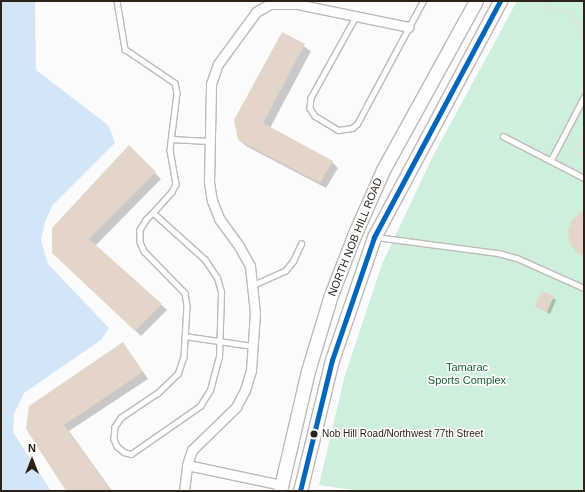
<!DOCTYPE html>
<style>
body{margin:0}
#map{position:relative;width:585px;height:492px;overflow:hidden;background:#fbfbfb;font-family:Arial,sans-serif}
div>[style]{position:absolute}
.green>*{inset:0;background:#ceefdb}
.water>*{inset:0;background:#d3e6f8}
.shadow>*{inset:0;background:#0003}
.building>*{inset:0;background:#e3d6c9}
.path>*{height:2px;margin-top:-1px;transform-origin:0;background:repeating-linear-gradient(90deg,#e1e1e0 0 4px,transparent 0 6px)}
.roads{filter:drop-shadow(1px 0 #bfbab5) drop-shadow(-1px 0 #bfbab5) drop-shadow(0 1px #bfbab5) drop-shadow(0 -1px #bfbab5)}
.lane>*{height:4.5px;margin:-2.25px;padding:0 2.25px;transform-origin:2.25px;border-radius:2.25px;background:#fefefe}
.street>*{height:9px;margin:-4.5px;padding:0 4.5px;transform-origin:4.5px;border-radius:4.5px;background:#fefefe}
.secondary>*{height:13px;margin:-6.5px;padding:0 6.5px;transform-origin:6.5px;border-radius:6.5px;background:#fefefe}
.bus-1>*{height:5px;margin:-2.5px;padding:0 2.5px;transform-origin:2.5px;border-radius:2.5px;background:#0065bd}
.dots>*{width:11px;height:11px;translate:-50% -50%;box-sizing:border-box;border:2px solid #fff;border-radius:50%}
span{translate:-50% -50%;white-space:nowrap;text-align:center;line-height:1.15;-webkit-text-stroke:3px #fff;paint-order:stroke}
.bus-label{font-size:10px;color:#2c2218}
.left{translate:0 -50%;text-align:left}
.street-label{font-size:11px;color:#2c2218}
.park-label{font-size:11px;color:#165c3a}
.frame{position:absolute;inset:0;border:2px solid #2c2218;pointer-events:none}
.north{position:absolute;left:12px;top:440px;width:40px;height:40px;-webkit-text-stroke:3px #fff;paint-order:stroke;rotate:0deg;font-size:11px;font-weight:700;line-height:16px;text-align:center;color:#2c2218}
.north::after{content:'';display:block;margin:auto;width:14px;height:18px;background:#2c2218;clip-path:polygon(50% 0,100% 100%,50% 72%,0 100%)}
</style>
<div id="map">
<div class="green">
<div style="clip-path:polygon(517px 1px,584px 1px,584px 491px,359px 491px,319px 485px,345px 375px,382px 264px,434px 154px)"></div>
</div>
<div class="water">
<div style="clip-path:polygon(1px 1px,35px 1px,36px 70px,104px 122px,109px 127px,115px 143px,52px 206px,45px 222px,41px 240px,48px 264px,109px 328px,101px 340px,24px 393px,14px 414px,13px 432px,51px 491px,1px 491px)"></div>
</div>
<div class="shadow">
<div style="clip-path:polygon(283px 33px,311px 51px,270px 128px,332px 162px,338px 168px,326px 188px,246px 146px,239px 140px)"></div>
<div style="clip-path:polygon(129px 147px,161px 179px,95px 246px,167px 310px,141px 336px,59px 258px)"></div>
<div style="clip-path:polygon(543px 292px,556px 300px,550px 314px,536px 306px)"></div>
<div style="clip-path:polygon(123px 343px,148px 379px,69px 431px,112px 491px,67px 491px,27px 429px)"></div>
</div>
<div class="building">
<div style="clip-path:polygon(282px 32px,305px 44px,263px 123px,333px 161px,320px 183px,238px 140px,234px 120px)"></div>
<div style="clip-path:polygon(129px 145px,156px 172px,89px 239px,162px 304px,135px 331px,52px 253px,52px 228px)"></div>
<div style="clip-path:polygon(584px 210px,584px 257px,575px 251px,569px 242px,568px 231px,572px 220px)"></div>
<div style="clip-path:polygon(542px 291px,554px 296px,547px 312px,535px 306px)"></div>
<div style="clip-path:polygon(123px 342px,143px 372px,64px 425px,111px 491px,66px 491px,26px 429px,29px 406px)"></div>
</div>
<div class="path">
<div style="left:540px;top:1px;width:11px;rotate:41deg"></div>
<div style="left:548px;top:8px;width:23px;rotate:15deg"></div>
<div style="left:570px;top:14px;width:8px;rotate:45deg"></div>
<div style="left:576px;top:20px;width:22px;rotate:68deg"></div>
<div style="left:584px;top:134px;width:21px;rotate:119deg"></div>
<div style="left:574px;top:152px;width:11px;rotate:27deg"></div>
</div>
<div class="roads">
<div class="lane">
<div style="left:117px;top:1px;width:49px;rotate:80.5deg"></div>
<div style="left:125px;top:49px;width:60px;rotate:34.2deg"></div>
<div style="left:175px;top:83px;width:10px;rotate:79deg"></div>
<div style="left:177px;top:93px;width:57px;rotate:97deg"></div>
<div style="left:170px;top:150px;width:35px;rotate:80deg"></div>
<div style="left:176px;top:184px;width:9px;rotate:117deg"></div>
<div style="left:172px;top:192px;width:28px;rotate:132deg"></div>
<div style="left:153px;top:213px;width:10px;rotate:135deg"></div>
<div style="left:146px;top:220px;width:12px;rotate:121deg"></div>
<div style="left:140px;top:230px;width:12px;rotate:90deg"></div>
<div style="left:140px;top:242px;width:10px;rotate:66deg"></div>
<div style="left:144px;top:251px;width:59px;rotate:45.7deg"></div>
<div style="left:185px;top:293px;width:13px;rotate:81deg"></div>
<div style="left:187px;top:306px;width:51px;rotate:93.4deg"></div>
<div style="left:184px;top:357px;width:18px;rotate:109deg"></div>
<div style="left:178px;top:374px;width:28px;rotate:136deg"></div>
<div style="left:158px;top:393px;width:45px;rotate:146deg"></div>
<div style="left:121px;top:418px;width:11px;rotate:124deg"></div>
<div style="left:115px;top:427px;width:12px;rotate:95deg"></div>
<div style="left:114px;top:439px;width:8px;rotate:67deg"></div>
<div style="left:117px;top:446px;width:9px;rotate:41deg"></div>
<div style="left:124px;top:452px;width:7px;rotate:16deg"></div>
<div style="left:131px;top:454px;width:84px;rotate:-34.8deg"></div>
<div style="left:200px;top:406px;width:19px;rotate:-58deg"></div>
<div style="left:210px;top:390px;width:34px;rotate:-75deg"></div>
<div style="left:219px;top:357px;width:65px;rotate:-88.2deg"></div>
<div style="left:221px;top:292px;width:15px;rotate:-106deg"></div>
<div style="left:217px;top:278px;width:22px;rotate:-124deg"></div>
<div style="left:205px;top:260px;width:70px;rotate:-137.9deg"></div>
<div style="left:357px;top:15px;width:95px;rotate:119deg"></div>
<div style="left:311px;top:98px;width:10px;rotate:96deg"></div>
<div style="left:310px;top:108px;width:9px;rotate:58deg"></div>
<div style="left:315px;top:116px;width:27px;rotate:31deg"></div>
<div style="left:338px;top:130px;width:14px;rotate:-8deg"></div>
<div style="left:352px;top:128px;width:6px;rotate:-39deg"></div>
<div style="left:357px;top:124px;width:140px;rotate:-61.8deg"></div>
<div style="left:503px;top:136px;width:91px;rotate:27.4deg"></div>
<div style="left:171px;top:139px;width:37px;rotate:3deg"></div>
<div style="left:551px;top:160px;width:71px;rotate:-62.4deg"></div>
<div style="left:376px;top:237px;width:123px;rotate:7.5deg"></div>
<div style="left:498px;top:253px;width:20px;rotate:15deg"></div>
<div style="left:517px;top:258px;width:73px;rotate:24.1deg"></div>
<div style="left:253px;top:285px;width:35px;rotate:-24deg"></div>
<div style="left:285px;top:271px;width:13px;rotate:-51deg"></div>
<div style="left:293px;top:261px;width:19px;rotate:-65deg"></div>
<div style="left:185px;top:336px;width:69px;rotate:8.4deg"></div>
</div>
<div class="street">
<div style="left:187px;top:465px;width:96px;rotate:12deg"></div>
<div style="left:184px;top:491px;width:26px;rotate:-83deg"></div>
<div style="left:187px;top:465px;width:16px;rotate:-72deg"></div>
<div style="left:192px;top:450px;width:62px;rotate:-44.3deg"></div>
<div style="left:236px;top:407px;width:19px;rotate:-62deg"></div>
<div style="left:245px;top:390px;width:21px;rotate:-73deg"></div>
<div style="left:251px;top:370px;width:57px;rotate:-86deg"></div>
<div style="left:255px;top:313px;width:47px;rotate:-96.1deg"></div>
<div style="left:250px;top:266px;width:23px;rotate:-119deg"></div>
<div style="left:239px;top:246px;width:34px;rotate:-126deg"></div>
<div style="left:219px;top:218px;width:18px;rotate:-112deg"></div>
<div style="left:212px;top:201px;width:19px;rotate:-99deg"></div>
<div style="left:209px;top:182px;width:98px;rotate:-88.8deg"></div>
<div style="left:211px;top:84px;width:21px;rotate:-71deg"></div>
<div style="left:218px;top:64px;width:64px;rotate:-53.8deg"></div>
<div style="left:256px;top:12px;width:16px;rotate:-30deg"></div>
<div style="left:270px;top:4px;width:27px"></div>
<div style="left:297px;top:4px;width:114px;rotate:11.6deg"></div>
</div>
<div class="secondary">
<div style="left:280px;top:491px;width:123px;rotate:-76.9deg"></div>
<div style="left:308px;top:371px;width:79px;rotate:-73.2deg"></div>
<div style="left:331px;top:295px;width:69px;rotate:-68.7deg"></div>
<div style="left:356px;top:231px;width:67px;rotate:-66.1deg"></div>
<div style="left:383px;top:170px;width:193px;rotate:-61.2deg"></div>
<div style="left:300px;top:491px;width:135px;rotate:-76.3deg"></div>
<div style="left:332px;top:360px;width:130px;rotate:-71.1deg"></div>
<div style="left:374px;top:237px;width:268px;rotate:-61.9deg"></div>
</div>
</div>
<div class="bus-1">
<div style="left:300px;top:491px;width:135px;rotate:-76.3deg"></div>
<div style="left:332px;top:360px;width:130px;rotate:-71.1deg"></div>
<div style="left:374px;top:237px;width:268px;rotate:-61.9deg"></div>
</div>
<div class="dots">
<div style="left:314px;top:434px;background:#2c2218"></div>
</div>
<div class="bus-label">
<span class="left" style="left:322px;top:434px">Nob Hill Road/Northwest 77th Street</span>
</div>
<div class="street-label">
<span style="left:355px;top:237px;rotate:-68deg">NORTH NOB HILL ROAD</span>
</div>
<div class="park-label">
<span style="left:467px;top:374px">Tamarac<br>Sports Complex</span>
</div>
<div class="frame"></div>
<div class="north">N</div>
</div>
